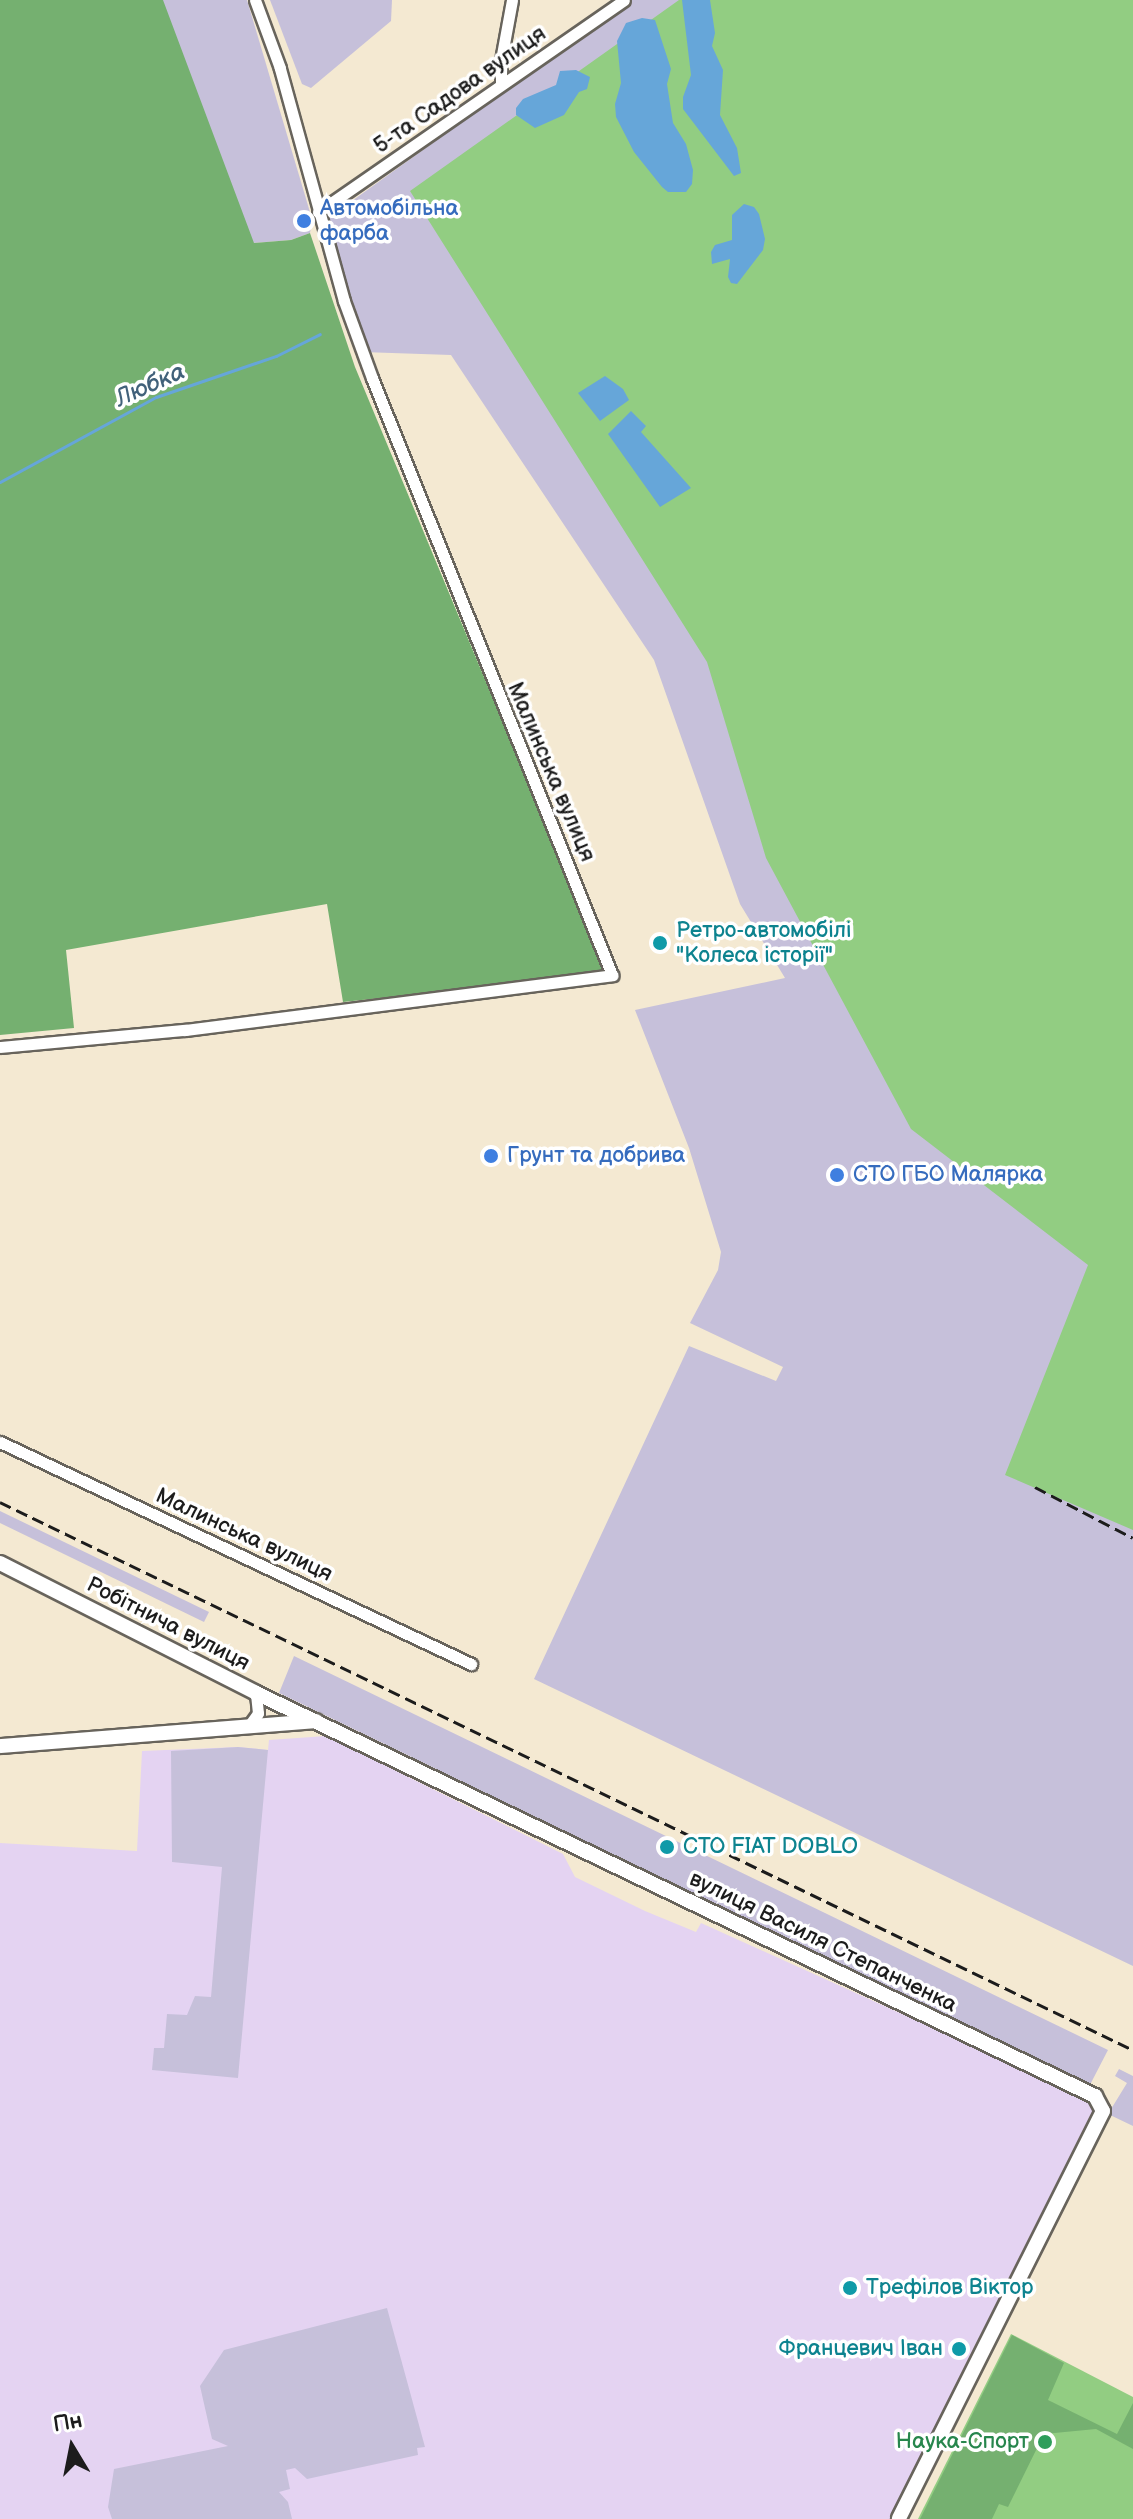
<!DOCTYPE html>
<meta charset="utf-8">
<style>
body{margin:0}
#map{position:relative;width:1133px;height:2519px;overflow:hidden;background:#f4e9d2;font-family:"Balsamiq Sans",sans-serif}
div>[style]{position:absolute}
.built>*{inset:0;background:#e4d3f2}
.industrial>*{inset:0;background:#c6c0da}
.green>*{inset:0;background:#92cd82}
.forest>*{inset:0;background:#75b070}
.water>*{inset:0;background:#66a6d9}
.stream>*{height:3px;margin:-1.5px;padding:0 1.5px;transform-origin:1.5px;border-radius:1.5px;background:#66a6d9}
.roads{filter:drop-shadow(2px 0 #68645c) drop-shadow(-2px 0 #68645c) drop-shadow(0 2px #68645c) drop-shadow(0 -2px #68645c)}
.minor>*{height:11px;margin:-5.5px;padding:0 5.5px;transform-origin:5.5px;border-radius:5.5px;background:#fff}
.tertiary>*{height:14px;margin:-7px;padding:0 7px;transform-origin:7px;border-radius:7px;background:#fff}
.rail>*{height:3px;margin-top:-1.5px;transform-origin:0;background:repeating-linear-gradient(90deg,#1c1c1c 0 12px,transparent 0 18px)}
.dots>*{width:22px;height:22px;translate:-50% -50%;box-sizing:border-box;border:4px solid #fff;border-radius:50%}
span{translate:-50% -50%;white-space:nowrap;text-align:center;line-height:1.15;-webkit-text-stroke:7px #fff;paint-order:stroke}
.street-label{font-size:22px;color:#1c1c1c}
.shop-label{font-size:22px;color:#366cbe}
.left{translate:0 -50%;text-align:left}
.culture-label{font-size:22px;color:#0d838f}
.right{translate:-100% -50%;text-align:right}
.leisure-label{font-size:22px;color:#27864d}
.water-label{font-size:24px;color:#41617a;font-style:italic}
.north{position:absolute;left:32px;top:2407px;width:80px;height:80px;-webkit-text-stroke:6px #fff;paint-order:stroke;rotate:350deg;font-size:22px;font-weight:700;line-height:32px;text-align:center;color:#1c1c1c}
.north::after{content:'';display:block;margin:auto;width:28px;height:36px;background:#1c1c1c;clip-path:polygon(50% 0,100% 100%,50% 72%,0 100%)}
</style>
<div id="map">
<div class="built">
<div style="clip-path:polygon(326px 1736px,563px 1854px,575px 1877px,645px 1911px,696px 1932px,701px 1923px,1092px 2100px,1096px 2111px,897px 2519px,0 2519px,0 1843px,137px 1851px,142px 1751px,238px 1747px,268px 1750px,269px 1740px)"></div>
</div>
<div class="industrial">
<div style="clip-path:polygon(148px 0,247px 0,312px 219px,310px 233px,291px 240px,253px 243px)"></div>
<div style="clip-path:polygon(270px 0,392px 0,391px 21px,311px 88px,302px 84px)"></div>
<div style="clip-path:polygon(632px 0,1133px 0,1133px 1966px,534px 1679px,689px 1346px,776px 1381px,783px 1367px,690px 1323px,718px 1270px,721px 1252px,689px 1148px,635px 1010px,785px 978px,740px 904px,654px 660px,451px 355px,362px 352px,317px 226px)"></div>
<div style="clip-path:polygon(0 1511px,209px 1612px,204px 1622px,0 1523px)"></div>
<div style="clip-path:polygon(294px 1656px,1108px 2050px,1093px 2079px,1090px 2085px,279px 1693px)"></div>
<div style="clip-path:polygon(238px 1747px,268px 1750px,238px 2078px,152px 2070px,154px 2048px,164px 2048px,167px 2014px,187px 2015px,195px 1996px,211px 1997px,222px 1867px,172px 1862px,171px 1751px)"></div>
<div style="clip-path:polygon(1119px 2069px,1133px 2076px,1133px 2126px,1108px 2114px,1127px 2083px,1115px 2076px)"></div>
<div style="clip-path:polygon(387px 2308px,425px 2447px,417px 2448px,418px 2455px,307px 2479px,295px 2468px,286px 2470px,290px 2489px,279px 2492px,288px 2502px,292px 2519px,112px 2519px,108px 2507px,114px 2469px,228px 2446px,212px 2439px,200px 2386px,224px 2350px)"></div>
</div>
<div class="green">
<div style="clip-path:polygon(679px 0,1133px 0,1133px 1530px,1005px 1475px,1088px 1265px,911px 1129px,766px 858px,707px 662px,410px 191px)"></div>
<div style="clip-path:polygon(1011px 2334px,1133px 2397px,1133px 2519px,918px 2519px)"></div>
</div>
<div class="forest">
<div style="clip-path:polygon(0 0,163px 0,254px 243px,291px 240px,310px 233px,355px 367px,605px 968px,596px 975px,343px 1002px,327px 904px,66px 950px,74px 1028px,0 1035px)"></div>
<div style="clip-path:polygon(1012px 2335px,1064px 2363px,1048px 2400px,1117px 2434px,1133px 2403px,1133px 2449px,1096px 2429px,1044px 2434px,1008px 2507px,999px 2504px,992px 2519px,920px 2519px)"></div>
</div>
<div class="water">
<div style="clip-path:polygon(682px 0,710px 0,715px 33px,712px 46px,723px 70px,720px 115px,737px 148px,741px 173px,734px 176px,683px 109px,683px 97px,691px 75px)"></div>
<div style="clip-path:polygon(642px 18px,655px 20px,671px 69px,667px 84px,673px 123px,686px 144px,693px 170px,692px 184px,686px 192px,668px 192px,662px 187px,634px 152px,616px 117px,615px 104px,621px 83px,617px 41px,626px 23px)"></div>
<div style="clip-path:polygon(576px 70px,590px 77px,587px 89px,579px 92px,564px 115px,535px 128px,516px 115px,516px 108px,523px 99px,556px 85px,560px 71px)"></div>
<div style="clip-path:polygon(744px 204px,754px 207px,759px 214px,765px 239px,763px 250px,737px 284px,731px 283px,728px 277px,730px 259px,712px 264px,711px 252px,715px 245px,732px 240px,732px 215px)"></div>
<div style="clip-path:polygon(605px 376px,623px 389px,629px 400px,600px 421px,578px 393px)"></div>
<div style="clip-path:polygon(631px 411px,646px 426px,641px 432px,691px 488px,660px 507px,608px 434px)"></div>
</div>
<div class="stream">
<div style="left:0;top:482px;width:178px;rotate:-28.6deg"></div>
<div style="left:156px;top:397px;width:127px;rotate:-18.9deg"></div>
<div style="left:276px;top:356px;width:49px;rotate:-26.6deg"></div>
</div>
<div class="roads">
<div class="minor">
<div style="left:501px;top:84px;width:24px;rotate:-90deg"></div>
<div style="left:501px;top:60px;width:61px;rotate:-79.6deg"></div>
<div style="left:318px;top:212px;width:372px;rotate:-34.7deg"></div>
<div style="left:0;top:1047px;width:186px;rotate:-5.3deg"></div>
<div style="left:185px;top:1030px;width:431px;rotate:-7.3deg"></div>
<div style="left:612px;top:975px;width:643px;rotate:-111.9deg"></div>
<div style="left:372px;top:378px;width:82px;rotate:-110deg"></div>
<div style="left:344px;top:301px;width:242px;rotate:-105.4deg"></div>
<div style="left:280px;top:68px;width:72px;rotate:-110.2deg"></div>
<div style="left:0;top:1442px;width:521px;rotate:25.24deg"></div>
<div style="left:248px;top:1727px;width:17px;rotate:-54deg"></div>
<div style="left:258px;top:1713px;width:20px;rotate:-96deg"></div>
</div>
<div class="tertiary">
<div style="left:0;top:1563px;width:287px;rotate:26.9deg"></div>
<div style="left:256px;top:1693px;width:931px;rotate:25.66deg"></div>
<div style="left:1095px;top:2096px;width:17px;rotate:62deg"></div>
<div style="left:1103px;top:2111px;width:456px;rotate:116.6deg"></div>
<div style="left:0;top:1746px;width:317px;rotate:-4.5deg"></div>
</div>
</div>
<div class="rail">
<div style="left:1035px;top:1487px;width:110px;rotate:27.5deg"></div>
<div style="left:0;top:1502px;width:1259px;rotate:25.81deg"></div>
</div>
<div class="dots">
<div style="left:304px;top:221px;background:#3f7fe0"></div>
<div style="left:660px;top:943px;background:#0f9aa8"></div>
<div style="left:491px;top:1156px;background:#3f7fe0"></div>
<div style="left:837px;top:1175px;background:#3f7fe0"></div>
<div style="left:667px;top:1847px;background:#0f9aa8"></div>
<div style="left:850px;top:2288px;background:#0f9aa8"></div>
<div style="left:959px;top:2349px;background:#0f9aa8"></div>
<div style="left:1045px;top:2442px;background:#2e9e5b"></div>
</div>
<div class="street-label">
<span style="left:460px;top:90px;rotate:-35deg">5-та Садова вулиця</span>
<span style="left:551px;top:772px;rotate:67deg">Малинська вулиця</span>
<span style="left:244px;top:1535px;rotate:25deg">Малинська вулиця</span>
<span style="left:168px;top:1624px;rotate:27deg">Робітнича вулиця</span>
<span style="left:823px;top:1942px;rotate:26deg">вулиця Василя Степанченка</span>
</div>
<div class="shop-label">
<span class="left" style="left:320px;top:221px">Автомобільна<br>фарба</span>
<span class="left" style="left:507px;top:1156px">Грунт та добрива</span>
<span class="left" style="left:853px;top:1175px">СТО ГБО Малярка</span>
</div>
<div class="culture-label">
<span class="left" style="left:676px;top:943px">Ретро-автомобілі<br>"Колеса історії"</span>
<span class="left" style="left:683px;top:1847px">СТО FIAT DOBLO</span>
<span class="left" style="left:866px;top:2288px">Трефілов Віктор</span>
<span class="right" style="left:943px;top:2349px">Францевич Іван</span>
</div>
<div class="leisure-label">
<span class="right" style="left:1029px;top:2442px">Наука-Спорт</span>
</div>
<div class="water-label">
<span style="left:150px;top:385px;rotate:-24deg">Любка</span>
</div>
<div class="north">Пн</div>
</div>
